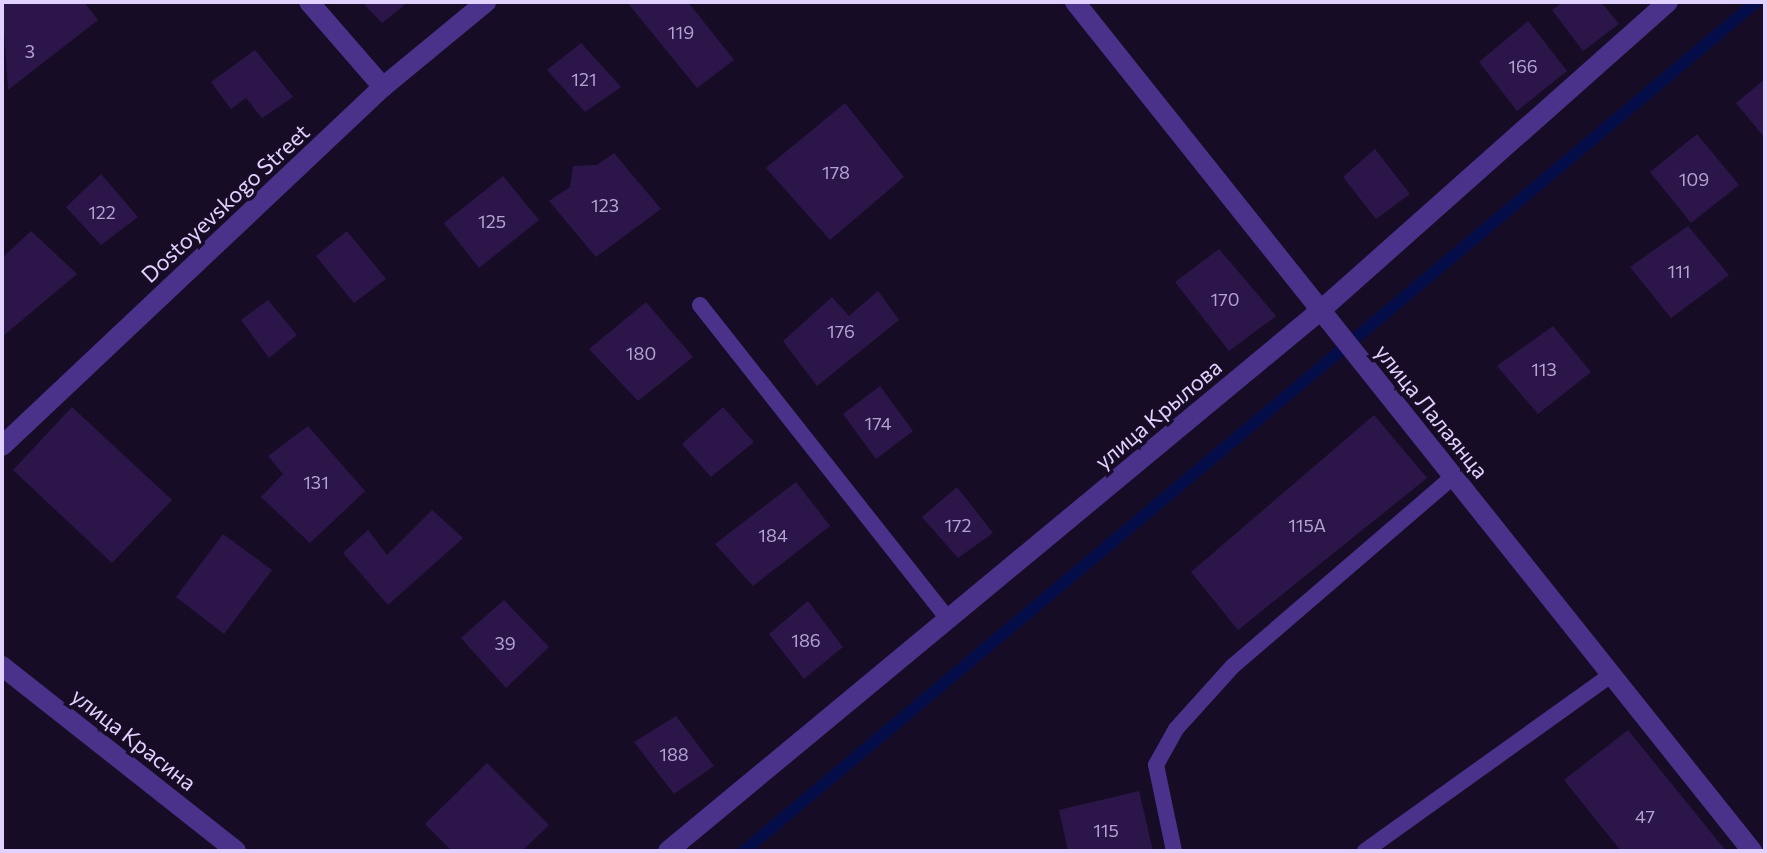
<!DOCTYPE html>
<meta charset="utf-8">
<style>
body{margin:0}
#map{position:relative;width:1767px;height:853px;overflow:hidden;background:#170c26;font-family:Commissioner,sans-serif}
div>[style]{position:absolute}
.stream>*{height:12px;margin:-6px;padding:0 6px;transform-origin:6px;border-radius:6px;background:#040d47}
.building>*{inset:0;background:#2c1649}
.service>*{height:16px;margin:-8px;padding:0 8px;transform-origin:8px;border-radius:8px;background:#4a328a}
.minor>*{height:20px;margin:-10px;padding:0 10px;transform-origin:10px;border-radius:10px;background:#4a328a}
.tertiary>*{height:20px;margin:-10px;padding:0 10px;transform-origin:10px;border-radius:10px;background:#4a328a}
span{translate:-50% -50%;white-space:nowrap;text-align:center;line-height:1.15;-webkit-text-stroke:7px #170c26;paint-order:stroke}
.number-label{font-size:18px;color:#b4a2d2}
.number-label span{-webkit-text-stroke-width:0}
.street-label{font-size:22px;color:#e1d1ff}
.frame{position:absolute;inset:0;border:4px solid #e1d1ff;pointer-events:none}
</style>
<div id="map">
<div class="stream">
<div style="left:744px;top:851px;width:1321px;rotate:-39.99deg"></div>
</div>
<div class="building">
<div style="clip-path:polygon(2px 2px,84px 2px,98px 20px,8px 90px)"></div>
<div style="clip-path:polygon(362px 2px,408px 2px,382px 23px)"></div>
<div style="clip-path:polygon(627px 2px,688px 2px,734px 60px,697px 88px)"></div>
<div style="clip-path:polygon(1563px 2px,1601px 2px,1619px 24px,1583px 51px,1552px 10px)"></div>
<div style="clip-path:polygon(1528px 21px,1567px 71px,1517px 111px,1479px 62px)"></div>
<div style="clip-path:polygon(581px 43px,621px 87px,585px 112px,547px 70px)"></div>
<div style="clip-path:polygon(255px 50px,293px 97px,262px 118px,246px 98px,231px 109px,211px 82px)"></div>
<div style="clip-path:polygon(1765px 79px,1765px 138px,1736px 103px)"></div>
<div style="clip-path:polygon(845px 103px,904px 177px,830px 240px,766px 168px)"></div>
<div style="clip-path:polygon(1697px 134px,1739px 185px,1691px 223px,1650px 172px)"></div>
<div style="clip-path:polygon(1375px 149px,1410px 194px,1376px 219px,1343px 177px)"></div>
<div style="clip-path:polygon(614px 153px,661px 209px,596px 257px,549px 201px,570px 187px,573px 166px,597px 165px)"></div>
<div style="clip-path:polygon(101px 174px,138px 217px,101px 245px,66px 207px)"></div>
<div style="clip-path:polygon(503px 176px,539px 220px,479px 268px,444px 223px)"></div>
<div style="clip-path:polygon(1688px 226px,1729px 275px,1671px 318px,1630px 267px)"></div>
<div style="clip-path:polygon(31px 231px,77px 274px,2px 337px,2px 258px)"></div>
<div style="clip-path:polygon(347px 231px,386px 279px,354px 303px,316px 256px)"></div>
<div style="clip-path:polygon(1219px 249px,1276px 316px,1229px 351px,1175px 282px)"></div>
<div style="clip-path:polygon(878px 291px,899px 320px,817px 386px,783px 341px,832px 297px,849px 316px)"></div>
<div style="clip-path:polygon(268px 300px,297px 335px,269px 358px,241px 320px)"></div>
<div style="clip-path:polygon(646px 302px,693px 357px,638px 401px,589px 349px)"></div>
<div style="clip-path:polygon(1553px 326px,1591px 372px,1538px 414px,1497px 366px)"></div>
<div style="clip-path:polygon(880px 386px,913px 431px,876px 459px,843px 414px)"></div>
<div style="clip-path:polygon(72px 407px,172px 500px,112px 563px,13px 470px)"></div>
<div style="clip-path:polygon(723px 407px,754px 442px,711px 477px,682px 444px)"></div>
<div style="clip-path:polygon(1374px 415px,1427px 478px,1238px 630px,1191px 572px)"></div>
<div style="clip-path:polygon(308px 426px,365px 491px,310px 543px,261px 497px,283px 474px,268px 456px)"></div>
<div style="clip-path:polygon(796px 482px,830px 526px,753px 586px,715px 544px)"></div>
<div style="clip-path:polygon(957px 487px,993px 533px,958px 558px,922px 517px)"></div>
<div style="clip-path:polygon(432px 510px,463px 538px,388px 605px,343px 553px,368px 530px,387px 555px)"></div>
<div style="clip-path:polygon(223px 534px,272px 570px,224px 634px,176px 597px)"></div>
<div style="clip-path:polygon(504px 600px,549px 647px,506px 688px,461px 638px)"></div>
<div style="clip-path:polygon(808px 601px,843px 647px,804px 679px,769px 634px)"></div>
<div style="clip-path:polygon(676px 716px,714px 766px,674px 794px,634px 742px)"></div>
<div style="clip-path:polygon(1628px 730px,1726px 851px,1621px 851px,1564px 780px)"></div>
<div style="clip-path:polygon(487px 763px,549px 825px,522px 851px,452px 851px,425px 824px)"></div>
<div style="clip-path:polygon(1139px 791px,1153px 851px,1068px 851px,1059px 810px)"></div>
</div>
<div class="service">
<div style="left:700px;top:305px;width:400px;rotate:51.7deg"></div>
<div style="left:1174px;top:851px;width:88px;rotate:-101.8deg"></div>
<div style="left:1156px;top:765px;width:41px;rotate:-60.9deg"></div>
<div style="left:1176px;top:729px;width:85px;rotate:-47.9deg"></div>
<div style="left:1233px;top:666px;width:290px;rotate:-40.7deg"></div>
<div style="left:1365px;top:851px;width:302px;rotate:-35.6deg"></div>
</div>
<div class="minor">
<div style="left:309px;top:2px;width:113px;rotate:49deg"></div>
<div style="left:1075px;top:2px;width:1086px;rotate:51.43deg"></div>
<div style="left:2px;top:446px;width:523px;rotate:-43.3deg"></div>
<div style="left:383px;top:87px;width:134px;rotate:-39.5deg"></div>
<div style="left:668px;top:851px;width:848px;rotate:-39.64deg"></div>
<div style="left:1321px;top:310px;width:464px;rotate:-41.6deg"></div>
</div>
<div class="tertiary">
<div style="left:2px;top:666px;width:298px;rotate:38.3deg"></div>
</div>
<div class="number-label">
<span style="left:681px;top:32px">119</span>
<span style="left:30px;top:51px">3</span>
<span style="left:1523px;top:66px">166</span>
<span style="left:584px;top:79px">121</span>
<span style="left:836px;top:172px">178</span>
<span style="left:1694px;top:179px">109</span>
<span style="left:605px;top:205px">123</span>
<span style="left:102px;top:212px">122</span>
<span style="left:492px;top:221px">125</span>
<span style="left:1679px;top:271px">111</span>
<span style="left:1225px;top:299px">170</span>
<span style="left:841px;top:331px">176</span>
<span style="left:641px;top:353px">180</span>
<span style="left:1544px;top:369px">113</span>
<span style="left:878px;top:423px">174</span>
<span style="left:316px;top:482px">131</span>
<span style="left:958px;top:525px">172</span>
<span style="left:1307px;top:525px">115А</span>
<span style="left:773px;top:535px">184</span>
<span style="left:806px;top:640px">186</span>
<span style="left:505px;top:643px">39</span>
<span style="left:674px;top:754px">188</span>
<span style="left:1645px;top:816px">47</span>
<span style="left:1106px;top:830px">115</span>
</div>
<div class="street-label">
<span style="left:225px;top:203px;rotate:-43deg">Dostoyevskogo Street</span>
<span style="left:1432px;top:411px;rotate:51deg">улица Лалаянца</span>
<span style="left:1158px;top:414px;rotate:-40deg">улица Крылова</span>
<span style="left:134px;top:739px;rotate:38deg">улица Красина</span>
</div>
<div class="frame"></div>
</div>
